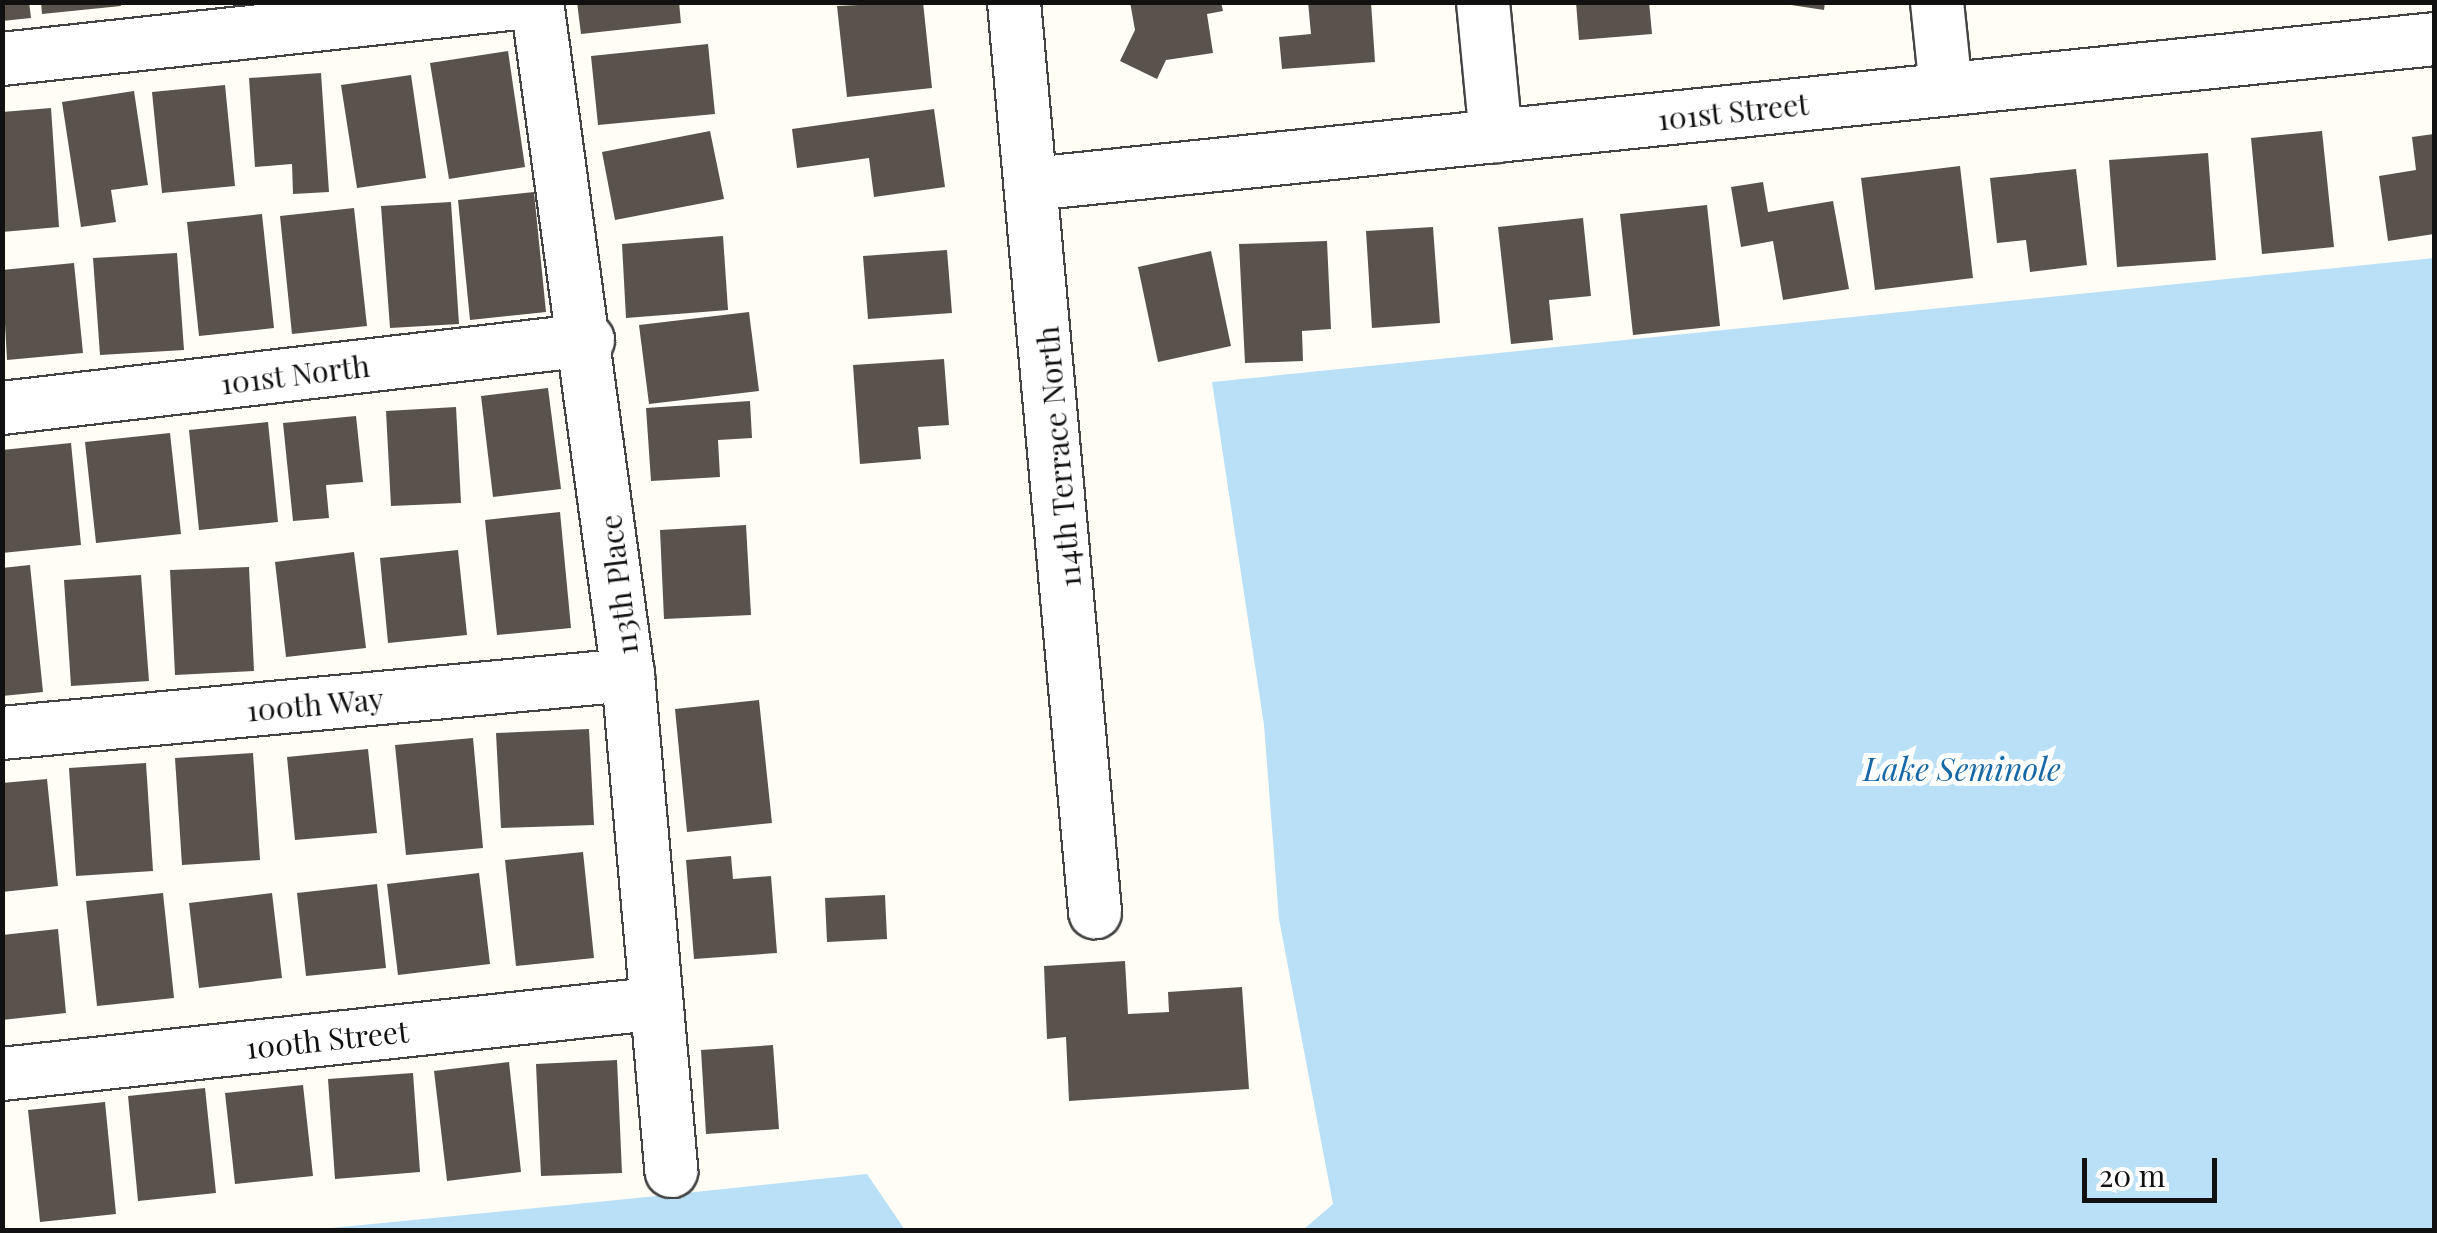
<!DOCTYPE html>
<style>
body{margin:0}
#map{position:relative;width:2437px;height:1233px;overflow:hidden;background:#fffdf5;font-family:"Playfair Display",serif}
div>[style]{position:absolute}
.water>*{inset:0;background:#b9e0f7}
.building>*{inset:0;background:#5a524d}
.roads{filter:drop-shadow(2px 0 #444) drop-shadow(-2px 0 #444) drop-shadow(0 2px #444) drop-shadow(0 -2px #444)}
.street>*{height:52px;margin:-26px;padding:0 26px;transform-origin:26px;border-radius:26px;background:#fff}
span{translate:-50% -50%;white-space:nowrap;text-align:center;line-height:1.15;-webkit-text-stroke:10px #fff;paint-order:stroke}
.street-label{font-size:30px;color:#111}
.water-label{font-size:32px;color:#1768a6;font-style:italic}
.frame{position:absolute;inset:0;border:5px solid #111;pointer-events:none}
.scale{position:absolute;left:2082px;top:1158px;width:135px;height:45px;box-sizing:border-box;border:5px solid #111;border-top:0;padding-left:12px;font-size:30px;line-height:35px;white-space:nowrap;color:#111;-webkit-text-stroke:8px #fff;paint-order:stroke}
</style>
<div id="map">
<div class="water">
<div style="clip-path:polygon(2434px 258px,2434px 1230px,1303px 1230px,1333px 1204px,1279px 919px,1264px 725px,1212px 382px)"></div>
<div style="clip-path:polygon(867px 1174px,905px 1230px,311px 1230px,657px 1196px)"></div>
</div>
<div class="building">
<div style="clip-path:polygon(2px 2px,29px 2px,31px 18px,2px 21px)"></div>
<div style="clip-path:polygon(41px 2px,120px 2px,121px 6px,42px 14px)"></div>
<div style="clip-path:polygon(577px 2px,679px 2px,681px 23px,581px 34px)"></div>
<div style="clip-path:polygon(923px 2px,932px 88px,847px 97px,837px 6px)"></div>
<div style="clip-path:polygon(1130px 2px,1221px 2px,1223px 11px,1207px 14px,1213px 53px,1166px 60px,1157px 79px,1120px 61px,1135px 30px)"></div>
<div style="clip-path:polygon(1308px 2px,1371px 2px,1375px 62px,1282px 69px,1279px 37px,1311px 34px)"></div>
<div style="clip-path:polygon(1576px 2px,1649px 2px,1652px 34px,1579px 40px)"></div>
<div style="clip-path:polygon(1771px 2px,1825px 2px,1824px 10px)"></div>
<div style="clip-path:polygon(708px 44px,715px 114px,598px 125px,591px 56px)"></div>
<div style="clip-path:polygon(508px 51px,525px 167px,449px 179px,430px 63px)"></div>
<div style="clip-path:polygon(321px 73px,329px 192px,293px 194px,292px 164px,255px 167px,249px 78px)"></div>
<div style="clip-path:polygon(411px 75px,426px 178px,357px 188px,341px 85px)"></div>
<div style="clip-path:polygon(225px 85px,235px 186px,162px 193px,152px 92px)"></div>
<div style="clip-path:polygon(134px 91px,148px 185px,111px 190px,116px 222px,81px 227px,62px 102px)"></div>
<div style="clip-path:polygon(51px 108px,59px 227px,2px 232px,2px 112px)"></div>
<div style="clip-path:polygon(934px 109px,945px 187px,874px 197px,869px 158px,797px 168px,792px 129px)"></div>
<div style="clip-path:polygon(710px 131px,724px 199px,615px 220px,602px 152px)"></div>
<div style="clip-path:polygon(2322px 131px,2334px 247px,2262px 254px,2251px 138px)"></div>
<div style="clip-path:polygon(2434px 134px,2434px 234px,2388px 241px,2379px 176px,2416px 170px,2412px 137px)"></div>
<div style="clip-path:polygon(2208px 153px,2216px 260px,2117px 267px,2109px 160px)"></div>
<div style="clip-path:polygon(1960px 166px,1973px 278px,1875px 290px,1861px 178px)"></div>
<div style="clip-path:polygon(2076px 169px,2087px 265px,2030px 272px,2026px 240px,1997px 243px,1990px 178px)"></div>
<div style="clip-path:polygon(1763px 182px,1768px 212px,1833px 201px,1849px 289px,1783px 300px,1773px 241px,1741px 247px,1731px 187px)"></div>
<div style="clip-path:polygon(534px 192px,546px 312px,470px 320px,458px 200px)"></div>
<div style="clip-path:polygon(451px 202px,459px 324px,390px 328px,381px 206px)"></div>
<div style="clip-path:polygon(1707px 205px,1720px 326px,1633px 335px,1620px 214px)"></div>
<div style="clip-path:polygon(354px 208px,367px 326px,292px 334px,280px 216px)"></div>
<div style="clip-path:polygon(262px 214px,274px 328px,199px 336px,187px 222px)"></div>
<div style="clip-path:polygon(1583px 218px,1591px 296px,1549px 300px,1553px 340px,1511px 344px,1498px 227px)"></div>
<div style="clip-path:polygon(1433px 227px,1440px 323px,1372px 328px,1366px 231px)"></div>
<div style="clip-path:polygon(723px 236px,728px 310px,626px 318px,622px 244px)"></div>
<div style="clip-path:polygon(1327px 241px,1331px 329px,1302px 331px,1303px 361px,1245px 363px,1239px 244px)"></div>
<div style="clip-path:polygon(947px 250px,952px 313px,868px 319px,863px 256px)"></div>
<div style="clip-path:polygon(1211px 251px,1231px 346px,1158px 362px,1138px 267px)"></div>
<div style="clip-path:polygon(177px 253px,184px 350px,100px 355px,93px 258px)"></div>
<div style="clip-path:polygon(74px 263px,83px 353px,7px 360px,2px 270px)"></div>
<div style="clip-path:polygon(749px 312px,759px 391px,649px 404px,639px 325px)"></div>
<div style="clip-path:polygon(944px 359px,949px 425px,918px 427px,921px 459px,860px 464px,853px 365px)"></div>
<div style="clip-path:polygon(548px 388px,561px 489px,493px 497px,481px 396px)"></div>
<div style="clip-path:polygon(750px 401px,752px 438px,718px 440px,720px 477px,651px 481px,646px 408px)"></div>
<div style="clip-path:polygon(456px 407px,461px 503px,391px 506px,386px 411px)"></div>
<div style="clip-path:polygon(356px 416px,363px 482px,326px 485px,329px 518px,293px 521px,283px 423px)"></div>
<div style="clip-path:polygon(268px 422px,278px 522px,199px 530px,189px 430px)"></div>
<div style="clip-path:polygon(170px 433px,181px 534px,96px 543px,85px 442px)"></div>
<div style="clip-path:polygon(71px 443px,81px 545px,2px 553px,2px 450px)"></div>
<div style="clip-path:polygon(560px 512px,571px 628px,497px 635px,485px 520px)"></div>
<div style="clip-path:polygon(746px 525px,751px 615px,664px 619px,660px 530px)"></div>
<div style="clip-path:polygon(458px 550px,467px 635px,388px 643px,380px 558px)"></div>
<div style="clip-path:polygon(354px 552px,366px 648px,286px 657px,275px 562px)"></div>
<div style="clip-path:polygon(30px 565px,43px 692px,2px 696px,2px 568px)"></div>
<div style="clip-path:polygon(249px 567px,254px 671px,175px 675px,170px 570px)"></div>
<div style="clip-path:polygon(141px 575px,149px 681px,71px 686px,64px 580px)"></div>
<div style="clip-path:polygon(759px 700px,772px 823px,687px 832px,675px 709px)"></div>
<div style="clip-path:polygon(589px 729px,594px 825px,501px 828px,496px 733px)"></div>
<div style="clip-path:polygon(473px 738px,483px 848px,406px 855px,395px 745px)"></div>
<div style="clip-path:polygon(368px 749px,377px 833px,295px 840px,287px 757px)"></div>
<div style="clip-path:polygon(253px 753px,260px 860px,182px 865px,175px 758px)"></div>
<div style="clip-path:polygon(146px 763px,153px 871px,76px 876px,69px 768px)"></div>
<div style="clip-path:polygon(47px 779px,58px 886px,2px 892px,2px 783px)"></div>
<div style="clip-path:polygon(583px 852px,594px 958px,516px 966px,505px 860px)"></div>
<div style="clip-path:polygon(731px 856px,733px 879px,771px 876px,777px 953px,694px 959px,686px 860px)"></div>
<div style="clip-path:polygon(479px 873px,490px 964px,398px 975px,387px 884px)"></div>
<div style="clip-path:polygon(377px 884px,386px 968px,306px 976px,297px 893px)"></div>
<div style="clip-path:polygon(163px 893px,174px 998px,97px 1006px,86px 901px)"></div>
<div style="clip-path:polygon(272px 893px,282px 978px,199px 988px,189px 903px)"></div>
<div style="clip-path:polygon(885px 895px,887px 939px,827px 942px,825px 898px)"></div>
<div style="clip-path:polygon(58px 929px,66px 1013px,2px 1020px,2px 935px)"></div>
<div style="clip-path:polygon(1125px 961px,1128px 1014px,1169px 1012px,1168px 992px,1242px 987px,1249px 1089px,1069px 1101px,1066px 1037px,1047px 1039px,1044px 966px)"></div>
<div style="clip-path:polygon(773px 1045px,779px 1129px,706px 1134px,701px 1050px)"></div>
<div style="clip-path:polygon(617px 1060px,622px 1173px,541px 1176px,536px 1064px)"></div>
<div style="clip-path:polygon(509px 1062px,521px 1172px,447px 1181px,434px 1071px)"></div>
<div style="clip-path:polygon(413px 1073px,420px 1172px,335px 1179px,328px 1079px)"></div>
<div style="clip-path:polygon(303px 1085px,313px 1176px,235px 1184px,225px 1093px)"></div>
<div style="clip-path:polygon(205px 1088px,216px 1193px,138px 1201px,128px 1096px)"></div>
<div style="clip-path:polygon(105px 1102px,116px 1214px,40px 1222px,28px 1110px)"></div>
</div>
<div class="roads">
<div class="street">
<div style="left:537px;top:2px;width:679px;rotate:82.3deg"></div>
<div style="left:628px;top:675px;width:498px;rotate:85deg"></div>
<div style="left:1014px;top:2px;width:914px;rotate:84.91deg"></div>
<div style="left:1483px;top:2px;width:135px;rotate:84.5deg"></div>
<div style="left:1937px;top:2px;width:87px;rotate:84.1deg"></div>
<div style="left:2px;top:59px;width:528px;rotate:-6.2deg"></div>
<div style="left:1032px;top:184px;width:1409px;rotate:-5.9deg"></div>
<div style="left:2px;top:408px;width:590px;rotate:-6.62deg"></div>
<div style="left:2px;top:733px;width:629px;rotate:-5.29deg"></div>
<div style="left:2px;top:1074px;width:654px;rotate:-6.15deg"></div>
</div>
</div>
<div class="street-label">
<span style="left:1733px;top:111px;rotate:-6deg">101st Street</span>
<span style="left:295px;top:374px;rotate:-7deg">101st North</span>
<span style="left:1058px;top:457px;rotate:-95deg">114th Terrace North</span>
<span style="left:618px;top:585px;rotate:-97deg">113th Place</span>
<span style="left:315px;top:704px;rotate:-5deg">100th Way</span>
<span style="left:327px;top:1039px;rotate:-6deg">100th Street</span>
</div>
<div class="water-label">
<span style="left:1962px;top:768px">Lake Seminole</span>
</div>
<div class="frame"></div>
<div class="scale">20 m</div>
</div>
